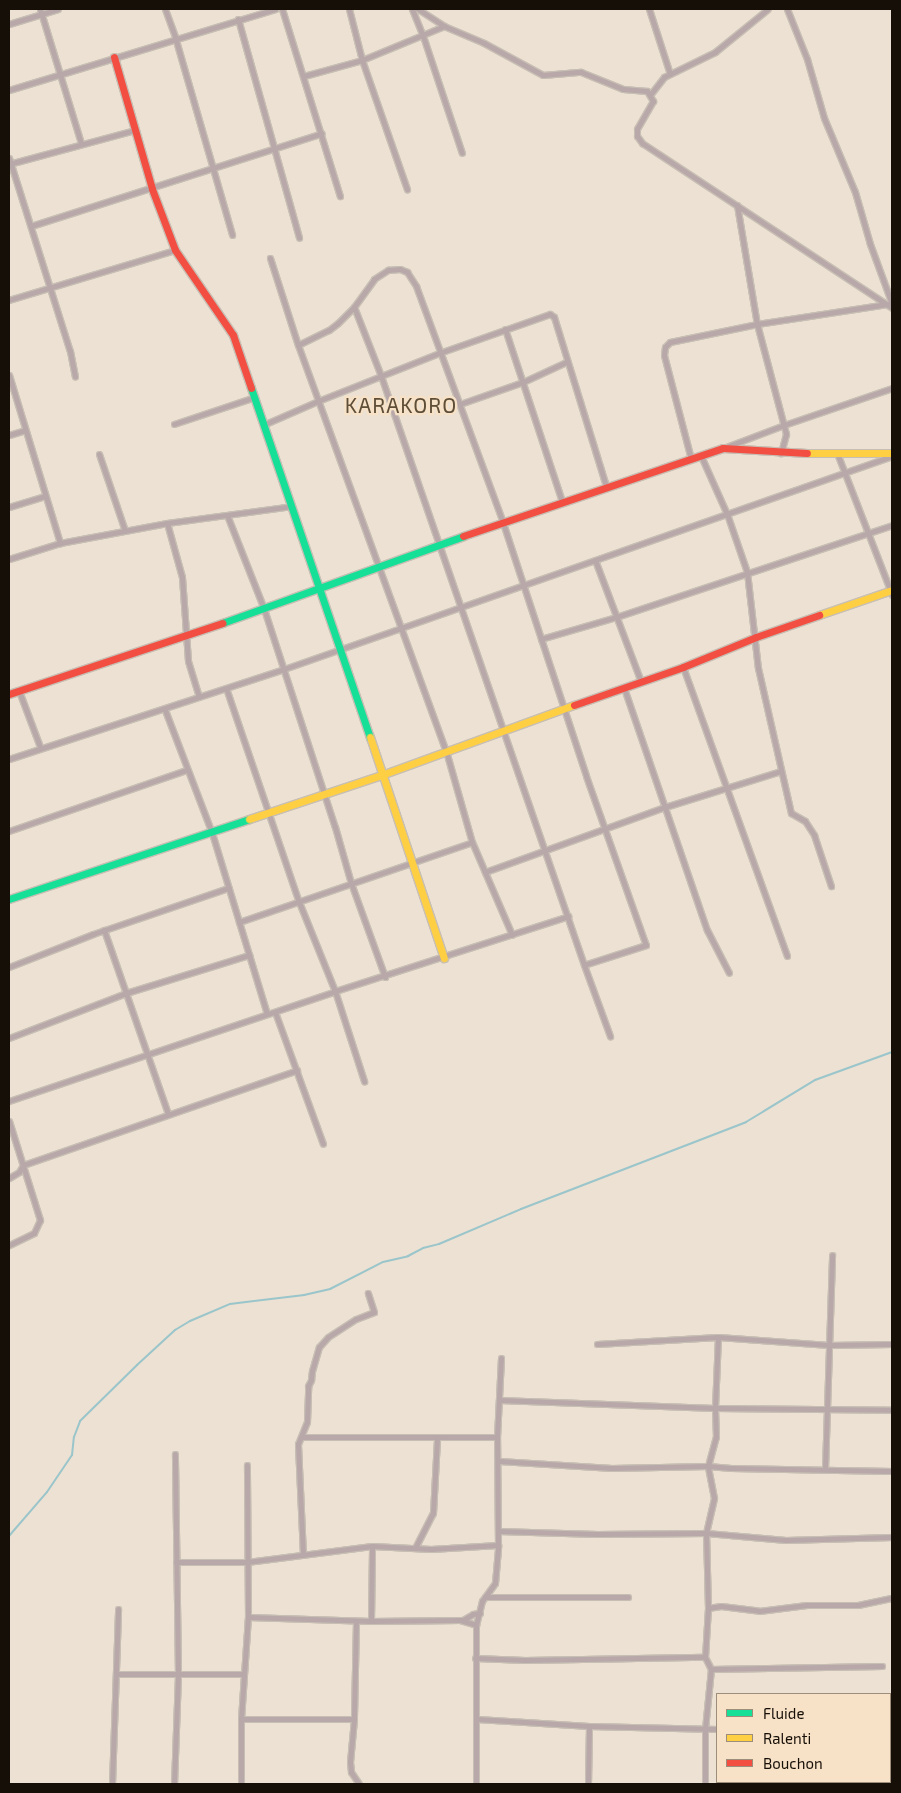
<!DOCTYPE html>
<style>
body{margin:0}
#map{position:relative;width:901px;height:1793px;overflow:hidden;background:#ece1d2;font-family:"Exo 2",sans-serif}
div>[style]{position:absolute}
.stream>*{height:2px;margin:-1px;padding:0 1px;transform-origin:1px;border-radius:1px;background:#9ac5cb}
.roads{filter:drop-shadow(1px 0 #c8bfb4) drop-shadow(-1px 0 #c8bfb4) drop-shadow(0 1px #c8bfb4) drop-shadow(0 -1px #c8bfb4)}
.street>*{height:5px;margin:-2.5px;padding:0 2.5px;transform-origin:2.5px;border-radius:2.5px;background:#b8a8a9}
.fast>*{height:7px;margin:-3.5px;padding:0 3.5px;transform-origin:3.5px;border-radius:3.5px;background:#16e098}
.slow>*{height:7px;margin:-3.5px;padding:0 3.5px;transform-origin:3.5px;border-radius:3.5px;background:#ffcf43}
.jam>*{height:7px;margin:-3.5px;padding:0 3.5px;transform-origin:3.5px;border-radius:3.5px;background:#f24e42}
span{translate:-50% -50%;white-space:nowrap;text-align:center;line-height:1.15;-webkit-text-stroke:4.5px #f7e2c8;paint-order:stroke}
.quarter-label{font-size:21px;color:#5e4d37;letter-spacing:1px}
.frame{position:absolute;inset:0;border:10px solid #160f07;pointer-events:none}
.legend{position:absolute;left:716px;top:1693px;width:175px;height:90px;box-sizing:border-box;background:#f7e2c8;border:1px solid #9d8e7b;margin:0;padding:6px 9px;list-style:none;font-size:15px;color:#160f07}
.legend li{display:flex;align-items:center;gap:10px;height:25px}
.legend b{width:25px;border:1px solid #9d8e7b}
</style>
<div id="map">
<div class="stream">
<div style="left:9px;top:1536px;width:58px;rotate:-49.2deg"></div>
<div style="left:47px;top:1492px;width:45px;rotate:-56deg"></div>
<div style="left:72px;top:1455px;width:18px;rotate:-84deg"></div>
<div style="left:74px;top:1437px;width:17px;rotate:-69deg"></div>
<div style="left:80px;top:1421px;width:80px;rotate:-44.5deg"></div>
<div style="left:137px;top:1365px;width:52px;rotate:-42.6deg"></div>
<div style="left:175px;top:1330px;width:17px;rotate:-31deg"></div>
<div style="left:190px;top:1321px;width:43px;rotate:-23deg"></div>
<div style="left:230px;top:1304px;width:75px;rotate:-6.9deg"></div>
<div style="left:304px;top:1295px;width:27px;rotate:-13deg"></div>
<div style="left:330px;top:1289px;width:59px;rotate:-27deg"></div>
<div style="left:383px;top:1262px;width:26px;rotate:-13deg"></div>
<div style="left:408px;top:1256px;width:17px;rotate:-28deg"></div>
<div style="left:423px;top:1248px;width:16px;rotate:-14deg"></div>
<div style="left:439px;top:1244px;width:89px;rotate:-23.1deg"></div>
<div style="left:521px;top:1209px;width:241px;rotate:-21.1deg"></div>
<div style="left:746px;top:1122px;width:81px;rotate:-31.3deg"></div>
<div style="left:815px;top:1080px;width:82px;rotate:-20deg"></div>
</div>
<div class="roads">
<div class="street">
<div style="left:40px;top:9px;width:140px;rotate:73deg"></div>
<div style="left:165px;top:9px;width:30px;rotate:70deg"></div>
<div style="left:175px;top:37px;width:206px;rotate:73.9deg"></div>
<div style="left:282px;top:9px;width:196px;rotate:72.8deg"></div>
<div style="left:349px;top:9px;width:53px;rotate:75.7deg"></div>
<div style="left:362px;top:60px;width:137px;rotate:70.8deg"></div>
<div style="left:412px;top:9px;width:29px;rotate:68deg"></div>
<div style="left:423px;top:36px;width:123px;rotate:71.6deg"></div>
<div style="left:418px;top:9px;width:31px;rotate:33deg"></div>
<div style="left:444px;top:26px;width:43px;rotate:23deg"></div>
<div style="left:484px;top:43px;width:67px;rotate:28.5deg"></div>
<div style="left:543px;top:75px;width:38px;rotate:-5deg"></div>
<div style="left:581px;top:72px;width:45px;rotate:22deg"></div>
<div style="left:623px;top:89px;width:24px;rotate:5deg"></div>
<div style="left:647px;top:91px;width:12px;rotate:59deg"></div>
<div style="left:653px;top:101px;width:32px;rotate:120deg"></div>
<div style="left:637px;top:129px;width:7px;rotate:90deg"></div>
<div style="left:637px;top:136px;width:9px;rotate:54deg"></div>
<div style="left:642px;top:143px;width:300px;rotate:33.4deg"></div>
<div style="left:649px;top:9px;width:68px;rotate:72.1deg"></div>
<div style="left:787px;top:9px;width:54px;rotate:68.2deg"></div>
<div style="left:807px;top:59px;width:61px;rotate:73.9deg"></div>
<div style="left:824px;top:118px;width:80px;rotate:67.3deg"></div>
<div style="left:855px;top:192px;width:54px;rotate:73.9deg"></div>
<div style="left:870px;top:244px;width:64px;rotate:69.9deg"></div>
<div style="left:238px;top:19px;width:227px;rotate:74.4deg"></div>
<div style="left:9px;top:24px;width:51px;rotate:-17deg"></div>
<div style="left:304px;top:76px;width:60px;rotate:-15.4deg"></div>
<div style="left:362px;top:60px;width:89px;rotate:-22.5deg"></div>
<div style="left:9px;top:90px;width:278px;rotate:-16.9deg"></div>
<div style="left:650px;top:95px;width:23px;rotate:-52deg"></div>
<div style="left:664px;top:77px;width:57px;rotate:-26.1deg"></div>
<div style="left:715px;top:52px;width:68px;rotate:-39.1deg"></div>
<div style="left:9px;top:158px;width:202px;rotate:72.5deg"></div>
<div style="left:70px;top:351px;width:26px;rotate:79deg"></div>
<div style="left:9px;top:164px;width:131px;rotate:-15.1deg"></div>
<div style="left:737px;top:205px;width:121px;rotate:80.5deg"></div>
<div style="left:757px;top:324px;width:114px;rotate:75.2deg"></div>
<div style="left:786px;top:434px;width:20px;rotate:105deg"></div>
<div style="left:31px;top:226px;width:305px;rotate:-17.7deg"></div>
<div style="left:270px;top:258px;width:91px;rotate:72.2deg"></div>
<div style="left:298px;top:345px;width:432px;rotate:70deg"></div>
<div style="left:446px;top:751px;width:95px;rotate:74.1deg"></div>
<div style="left:472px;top:842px;width:101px;rotate:66.7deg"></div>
<div style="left:9px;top:300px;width:173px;rotate:-16.8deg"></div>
<div style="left:354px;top:307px;width:74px;rotate:68.6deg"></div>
<div style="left:381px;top:376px;width:623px;rotate:70.98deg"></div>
<div style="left:584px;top:965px;width:76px;rotate:69.9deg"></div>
<div style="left:505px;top:329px;width:181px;rotate:71.7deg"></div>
<div style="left:298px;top:345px;width:34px;rotate:-26deg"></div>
<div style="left:329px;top:330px;width:11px;rotate:-38deg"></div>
<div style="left:338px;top:323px;width:23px;rotate:-45deg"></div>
<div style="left:354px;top:307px;width:34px;rotate:-54deg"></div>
<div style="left:374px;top:279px;width:17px;rotate:-33deg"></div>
<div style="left:388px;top:270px;width:12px;rotate:-5deg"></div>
<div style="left:400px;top:269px;width:8px;rotate:23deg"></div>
<div style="left:407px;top:272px;width:17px;rotate:57deg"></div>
<div style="left:416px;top:286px;width:252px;rotate:69.8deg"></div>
<div style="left:503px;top:523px;width:266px;rotate:71.8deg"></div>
<div style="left:586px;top:776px;width:179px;rotate:70.5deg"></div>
<div style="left:646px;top:945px;width:65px;rotate:162.1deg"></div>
<div style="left:9px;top:375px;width:176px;rotate:73.1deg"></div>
<div style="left:460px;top:404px;width:67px;rotate:-19.2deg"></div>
<div style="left:523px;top:382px;width:47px;rotate:-24.9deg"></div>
<div style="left:174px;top:424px;width:85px;rotate:-18.4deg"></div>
<div style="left:263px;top:425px;width:60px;rotate:-23.6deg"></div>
<div style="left:318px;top:401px;width:133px;rotate:-21.6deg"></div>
<div style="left:442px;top:352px;width:114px;rotate:-19.4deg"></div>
<div style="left:550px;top:314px;width:5px;rotate:37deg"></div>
<div style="left:554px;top:317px;width:177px;rotate:72.9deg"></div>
<div style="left:9px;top:435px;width:17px;rotate:-17deg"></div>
<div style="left:726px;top:447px;width:62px;rotate:-20.8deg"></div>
<div style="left:784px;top:425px;width:114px;rotate:-18.9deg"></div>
<div style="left:837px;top:453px;width:152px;rotate:68.8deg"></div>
<div style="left:99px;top:454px;width:81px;rotate:71.3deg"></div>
<div style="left:701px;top:456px;width:64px;rotate:65.9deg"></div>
<div style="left:727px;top:514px;width:61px;rotate:71deg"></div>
<div style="left:747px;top:572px;width:97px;rotate:83.5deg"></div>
<div style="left:758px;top:668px;width:149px;rotate:77.2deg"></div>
<div style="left:791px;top:813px;width:16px;rotate:30deg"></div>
<div style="left:805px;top:821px;width:17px;rotate:57deg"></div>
<div style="left:814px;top:835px;width:54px;rotate:71.6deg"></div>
<div style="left:691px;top:459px;width:107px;rotate:-104.6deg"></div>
<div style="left:664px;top:355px;width:8px;rotate:-83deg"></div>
<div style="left:665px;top:347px;width:7px;rotate:-45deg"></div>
<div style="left:670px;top:342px;width:89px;rotate:-11.7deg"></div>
<div style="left:757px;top:324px;width:132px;rotate:-8.7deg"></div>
<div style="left:9px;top:507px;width:38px;rotate:-17deg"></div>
<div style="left:227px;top:515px;width:101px;rotate:68.5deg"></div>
<div style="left:264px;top:609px;width:229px;rotate:72deg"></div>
<div style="left:335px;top:827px;width:58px;rotate:74.1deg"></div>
<div style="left:351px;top:883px;width:100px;rotate:70.1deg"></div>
<div style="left:167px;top:523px;width:56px;rotate:74.5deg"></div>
<div style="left:182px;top:577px;width:84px;rotate:85.9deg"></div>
<div style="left:188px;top:661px;width:37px;rotate:73deg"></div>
<div style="left:9px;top:559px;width:53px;rotate:-17.4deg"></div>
<div style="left:60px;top:543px;width:109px;rotate:-10.6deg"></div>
<div style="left:167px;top:523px;width:126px;rotate:-7.7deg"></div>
<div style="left:595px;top:560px;width:130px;rotate:69.3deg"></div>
<div style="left:541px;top:639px;width:78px;rotate:-16.3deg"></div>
<div style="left:616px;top:617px;width:291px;rotate:-18.4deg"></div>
<div style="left:683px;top:667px;width:307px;rotate:70.2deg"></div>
<div style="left:226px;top:688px;width:226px;rotate:71.2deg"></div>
<div style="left:299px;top:902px;width:96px;rotate:68deg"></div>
<div style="left:335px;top:991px;width:95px;rotate:72.1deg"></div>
<div style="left:624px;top:688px;width:256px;rotate:71.1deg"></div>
<div style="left:707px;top:930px;width:48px;rotate:62.9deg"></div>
<div style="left:19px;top:691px;width:60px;rotate:69.4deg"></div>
<div style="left:165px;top:710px;width:132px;rotate:69.1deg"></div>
<div style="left:212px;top:833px;width:189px;rotate:73.1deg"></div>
<div style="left:9px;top:759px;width:289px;rotate:-18.1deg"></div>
<div style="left:284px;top:669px;width:644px;rotate:-19.31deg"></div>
<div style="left:9px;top:831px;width:187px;rotate:-19deg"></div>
<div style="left:485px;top:872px;width:191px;rotate:-19.9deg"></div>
<div style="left:665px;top:807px;width:121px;rotate:-17.2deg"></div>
<div style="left:239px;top:922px;width:246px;rotate:-18.9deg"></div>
<div style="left:104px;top:930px;width:195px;rotate:70.8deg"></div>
<div style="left:9px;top:967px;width:90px;rotate:-21.4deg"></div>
<div style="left:93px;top:934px;width:143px;rotate:-18.8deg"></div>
<div style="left:275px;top:1012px;width:140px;rotate:70deg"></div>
<div style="left:9px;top:1038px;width:125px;rotate:-21deg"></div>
<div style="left:126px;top:993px;width:129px;rotate:-17.2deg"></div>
<div style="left:9px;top:1101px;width:344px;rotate:-18.6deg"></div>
<div style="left:335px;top:991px;width:245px;rotate:-17.8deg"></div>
<div style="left:9px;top:1121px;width:104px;rotate:72.6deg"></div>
<div style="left:40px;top:1220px;width:14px;rotate:115deg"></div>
<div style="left:34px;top:1233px;width:28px;rotate:154deg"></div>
<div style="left:9px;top:1178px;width:12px;rotate:-31deg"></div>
<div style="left:19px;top:1172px;width:8px;rotate:-60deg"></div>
<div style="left:23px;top:1165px;width:290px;rotate:-19.1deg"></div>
<div style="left:597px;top:1344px;width:121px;rotate:-3.3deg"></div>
<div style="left:718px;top:1337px;width:111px;rotate:4.1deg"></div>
<div style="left:829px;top:1345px;width:63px;rotate:-0.9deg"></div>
<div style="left:499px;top:1400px;width:216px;rotate:2.1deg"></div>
<div style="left:715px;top:1408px;width:177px;rotate:0.6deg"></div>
<div style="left:302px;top:1437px;width:195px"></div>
<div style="left:499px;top:1461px;width:113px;rotate:3.5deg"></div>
<div style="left:612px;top:1468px;width:96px;rotate:-1.2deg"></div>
<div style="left:708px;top:1466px;width:23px;rotate:5deg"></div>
<div style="left:731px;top:1468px;width:161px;rotate:1.1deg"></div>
<div style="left:825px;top:1469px;width:214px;rotate:-88.1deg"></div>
<div style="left:498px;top:1531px;width:99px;rotate:1.7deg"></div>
<div style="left:597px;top:1534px;width:109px;rotate:-0.5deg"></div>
<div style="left:706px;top:1533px;width:80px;rotate:5deg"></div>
<div style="left:786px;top:1540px;width:106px;rotate:-1.6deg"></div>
<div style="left:415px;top:1548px;width:39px;rotate:-63deg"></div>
<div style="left:433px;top:1513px;width:75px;rotate:-86.9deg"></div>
<div style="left:303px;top:1555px;width:111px;rotate:-92.6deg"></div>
<div style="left:298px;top:1444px;width:24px;rotate:-68deg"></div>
<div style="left:307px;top:1422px;width:36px;rotate:-88deg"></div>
<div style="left:308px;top:1386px;width:7px;rotate:-63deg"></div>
<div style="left:311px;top:1380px;width:9px;rotate:-84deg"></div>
<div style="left:312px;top:1371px;width:25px;rotate:-74deg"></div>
<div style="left:319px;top:1347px;width:13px;rotate:-48deg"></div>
<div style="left:328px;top:1337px;width:33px;rotate:-33deg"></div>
<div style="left:356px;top:1319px;width:19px;rotate:-21deg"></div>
<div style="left:374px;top:1312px;width:20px;rotate:-108deg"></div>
<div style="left:176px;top:1562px;width:71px"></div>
<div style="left:247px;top:1562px;width:126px;rotate:-7.3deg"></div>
<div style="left:372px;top:1546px;width:59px;rotate:2.9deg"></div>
<div style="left:431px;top:1549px;width:67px;rotate:-3.4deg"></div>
<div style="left:485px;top:1597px;width:143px"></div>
<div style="left:708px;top:1608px;width:13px;rotate:-9deg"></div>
<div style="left:721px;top:1606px;width:38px;rotate:7deg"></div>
<div style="left:759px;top:1611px;width:48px;rotate:-7.1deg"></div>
<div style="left:807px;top:1605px;width:51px"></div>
<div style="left:858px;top:1605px;width:35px;rotate:-12deg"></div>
<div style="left:248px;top:1617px;width:123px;rotate:1.9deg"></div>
<div style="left:371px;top:1621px;width:89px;rotate:-0.6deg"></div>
<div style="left:460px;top:1620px;width:17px;rotate:17deg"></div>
<div style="left:463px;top:1620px;width:12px;rotate:-31deg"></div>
<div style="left:473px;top:1614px;width:7px;rotate:-8deg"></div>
<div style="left:356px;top:1621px;width:98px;rotate:91.2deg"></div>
<div style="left:354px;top:1719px;width:43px;rotate:95.3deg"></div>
<div style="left:350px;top:1762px;width:10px;rotate:84deg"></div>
<div style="left:351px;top:1772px;width:14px;rotate:56deg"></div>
<div style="left:371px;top:1621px;width:75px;rotate:-89.2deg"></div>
<div style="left:475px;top:1658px;width:50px;rotate:2.3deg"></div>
<div style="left:525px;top:1660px;width:180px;rotate:-1deg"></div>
<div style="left:711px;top:1669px;width:171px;rotate:-1deg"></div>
<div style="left:116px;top:1674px;width:128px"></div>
<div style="left:241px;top:1719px;width:113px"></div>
<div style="left:477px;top:1719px;width:112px;rotate:3.6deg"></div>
<div style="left:589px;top:1726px;width:128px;rotate:1.3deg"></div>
<div style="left:112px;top:1784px;width:175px;rotate:-88deg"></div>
<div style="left:174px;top:1784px;width:110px;rotate:-87.9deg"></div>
<div style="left:178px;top:1674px;width:220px;rotate:-90.8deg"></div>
<div style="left:241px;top:1784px;width:65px;rotate:-90deg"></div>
<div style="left:241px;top:1719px;width:102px;rotate:-86.1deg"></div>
<div style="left:248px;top:1617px;width:152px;rotate:-90.4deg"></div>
<div style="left:476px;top:1784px;width:159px;rotate:-90deg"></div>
<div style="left:476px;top:1625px;width:25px;rotate:-76deg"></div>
<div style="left:482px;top:1601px;width:22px;rotate:-54deg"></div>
<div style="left:495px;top:1583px;width:38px;rotate:-85deg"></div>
<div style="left:498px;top:1545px;width:108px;rotate:-90.5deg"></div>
<div style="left:497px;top:1437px;width:79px;rotate:-87.1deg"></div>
<div style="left:588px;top:1784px;width:58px;rotate:-89deg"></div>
<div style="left:705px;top:1784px;width:55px;rotate:-90deg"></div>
<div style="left:705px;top:1729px;width:60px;rotate:-84.3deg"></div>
<div style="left:711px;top:1669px;width:13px;rotate:-117deg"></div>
<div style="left:705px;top:1657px;width:49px;rotate:-86.5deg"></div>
<div style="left:708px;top:1608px;width:75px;rotate:-91.5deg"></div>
<div style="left:706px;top:1533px;width:36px;rotate:-77deg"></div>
<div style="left:714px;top:1498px;width:33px;rotate:-101deg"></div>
<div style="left:708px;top:1466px;width:30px;rotate:-75deg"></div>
<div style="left:716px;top:1437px;width:29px;rotate:-92deg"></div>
<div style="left:715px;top:1408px;width:71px;rotate:-87.6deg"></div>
</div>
<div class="fast">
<div style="left:251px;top:388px;width:369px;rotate:71.2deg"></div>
<div style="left:222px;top:623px;width:256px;rotate:-19.8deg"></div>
<div style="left:9px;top:899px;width:253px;rotate:-18.4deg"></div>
</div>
<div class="slow">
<div style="left:807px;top:453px;width:85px"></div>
<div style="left:819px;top:615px;width:77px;rotate:-18.9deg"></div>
<div style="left:370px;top:737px;width:233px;rotate:71.5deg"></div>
<div style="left:249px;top:819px;width:142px;rotate:-18.4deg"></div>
<div style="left:384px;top:774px;width:202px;rotate:-20deg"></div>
</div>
<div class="jam">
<div style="left:114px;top:57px;width:137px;rotate:73.9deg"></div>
<div style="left:152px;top:189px;width:65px;rotate:69.3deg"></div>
<div style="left:175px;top:250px;width:103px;rotate:55.7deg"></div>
<div style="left:233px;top:335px;width:56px;rotate:71.2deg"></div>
<div style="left:463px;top:536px;width:274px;rotate:-18.7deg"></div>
<div style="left:723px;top:448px;width:84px;rotate:3.4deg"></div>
<div style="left:9px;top:694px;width:225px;rotate:-18.4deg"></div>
<div style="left:574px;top:705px;width:115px;rotate:-19.2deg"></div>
<div style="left:683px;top:667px;width:79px;rotate:-22.3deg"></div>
<div style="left:756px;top:637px;width:67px;rotate:-19.2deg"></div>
</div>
</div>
<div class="quarter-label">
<span style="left:401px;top:405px">KARAKORO</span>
</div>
<div class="frame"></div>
<ul class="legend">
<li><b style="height:6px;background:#16e098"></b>Fluide</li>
<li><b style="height:6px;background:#ffcf43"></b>Ralenti</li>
<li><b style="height:6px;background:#f24e42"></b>Bouchon</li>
</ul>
</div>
